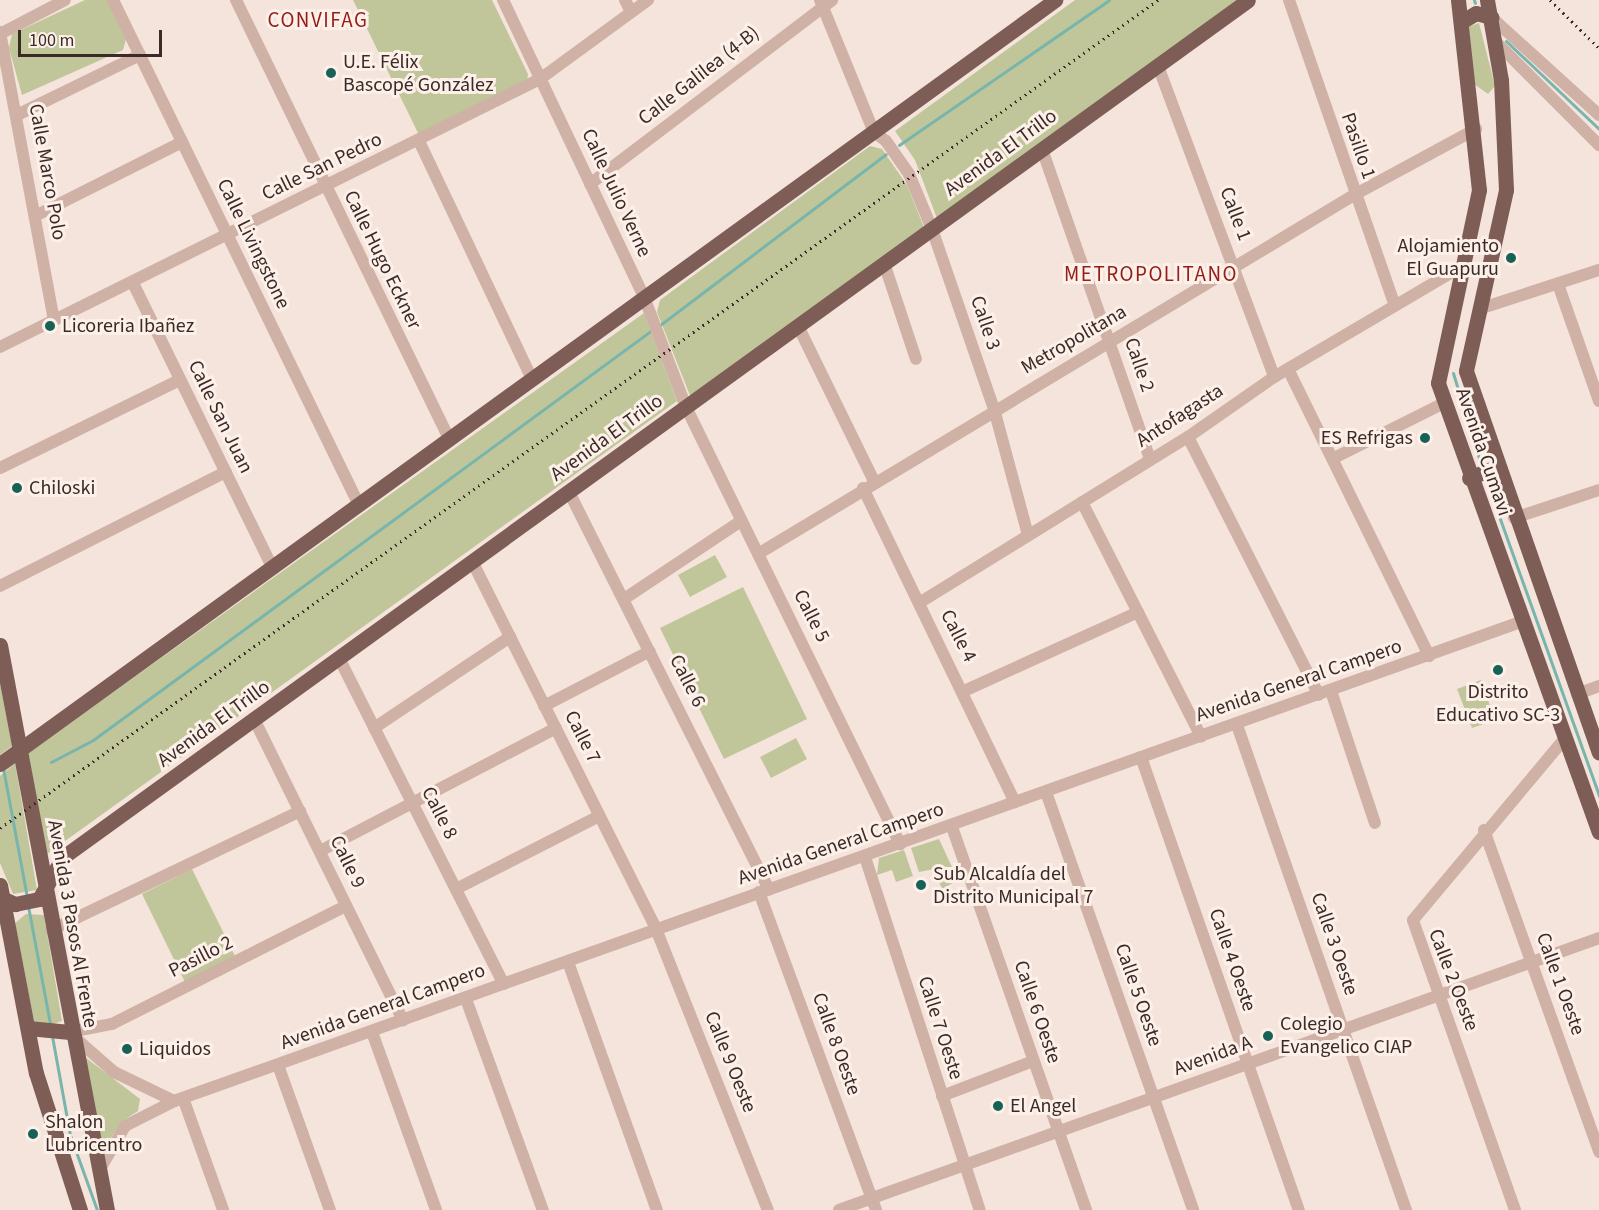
<!DOCTYPE html>
<meta charset="utf-8">
<style>
body{margin:0}
#map{position:relative;width:1599px;height:1210px;overflow:hidden;background:#f5e4dc;font-family:"Source Sans 3",sans-serif}
div>[style]{position:absolute}
.green>*{inset:0;background:#c0c69a}
.stream>*{height:3px;margin:-1.5px;padding:0 1.5px;transform-origin:1.5px;border-radius:1.5px;background:#78b5ac}
.minor>*{height:12px;margin:-6px;padding:0 6px;transform-origin:6px;border-radius:6px;background:#cfb1a6}
.major>*{height:15px;margin:-7.5px;padding:0 7.5px;transform-origin:7.5px;border-radius:7.5px;background:#7e5d57}
.rail>*{height:3px;margin-top:-1.5px;transform-origin:0;background:repeating-linear-gradient(90deg,#3a2a28 0 1.5px,transparent 0 6px)}
.dots>*{width:16px;height:16px;translate:-50% -50%;box-sizing:border-box;border:3px solid #fcf0e9;border-radius:50%}
span{translate:-50% -50%;white-space:nowrap;text-align:center;line-height:1.15;-webkit-text-stroke:6px #fcf0e9;paint-order:stroke}
.poi-label{font-size:20px;color:#3a2a28}
.left{translate:0 -50%;text-align:left}
.right{translate:-100% -50%;text-align:right}
.street-label{font-size:20px;color:#3a2a28}
.neighbourhood-label{font-size:21px;color:#931d17;letter-spacing:1.5px}
.scale{position:absolute;left:18px;top:30px;width:144px;height:27px;box-sizing:border-box;border:3px solid #3a2a28;border-top:0;padding-left:8px;font-size:18px;line-height:21px;white-space:nowrap;color:#3a2a28;-webkit-text-stroke:4px #fcf0e9;paint-order:stroke}
</style>
<div id="map">
<div class="green">
<div style="clip-path:polygon(85px 0,107px 0,126px 39px,123px 50px,22px 95px,9px 48px,12px 34px)"></div>
<div style="clip-path:polygon(353px 0,492px 0,528px 74px,527px 82px,419px 135px)"></div>
<div style="clip-path:polygon(1075px 0,1240px 0,938px 221px,915px 160px,895px 131px)"></div>
<div style="clip-path:polygon(1479px 23px,1495px 86px,1488px 94px,1474px 84px,1468px 27px)"></div>
<div style="clip-path:polygon(870px 146px,882px 149px,907px 185px,925px 230px,691px 398px,657px 312px,660px 300px)"></div>
<div style="clip-path:polygon(644px 313px,677px 401px,47px 854px,28px 753px)"></div>
<div style="clip-path:polygon(715px 555px,727px 577px,690px 597px,678px 575px)"></div>
<div style="clip-path:polygon(743px 587px,807px 719px,724px 759px,660px 628px)"></div>
<div style="clip-path:polygon(1481px 680px,1495px 720px,1472px 728px,1457px 689px)"></div>
<div style="clip-path:polygon(0 683px,12px 746px,0 755px)"></div>
<div style="clip-path:polygon(796px 738px,807px 759px,771px 778px,760px 757px)"></div>
<div style="clip-path:polygon(15px 763px,37px 890px,13px 894px,0 863px,0 776px)"></div>
<div style="clip-path:polygon(939px 839px,958px 880px,942px 889px,934px 869px,919px 872px,911px 848px)"></div>
<div style="clip-path:polygon(904px 850px,913px 876px,896px 882px,892px 870px,877px 875px,879px 858px)"></div>
<div style="clip-path:polygon(192px 869px,235px 956px,185px 982px,142px 894px)"></div>
<div style="clip-path:polygon(26px 914px,44px 915px,62px 1021px,48px 1026px,34px 1022px,15px 923px)"></div>
<div style="clip-path:polygon(81px 1054px,140px 1099px,138px 1111px,121px 1122px,100px 1155px)"></div>
</div>
<div class="stream">
<div style="left:1474px;top:0;width:3px;rotate:72deg"></div>
<div style="left:1506px;top:41px;width:128px;rotate:43.4deg"></div>
<div style="left:899px;top:145px;width:255px;rotate:-34.6deg"></div>
<div style="left:660px;top:325px;width:283px;rotate:-37.1deg"></div>
<div style="left:1453px;top:373px;width:99px;rotate:73deg"></div>
<div style="left:1485px;top:477px;width:339px;rotate:70.3deg"></div>
<div style="left:51px;top:762px;width:47px;rotate:-27.6deg"></div>
<div style="left:93px;top:740px;width:693px;rotate:-36.26deg"></div>
<div style="left:3px;top:768px;width:131px;rotate:79.5deg"></div>
<div style="left:28px;top:906px;width:120px;rotate:79.4deg"></div>
<div style="left:52px;top:1036px;width:101px;rotate:79.7deg"></div>
<div style="left:70px;top:1135px;width:80px;rotate:70.2deg"></div>
</div>
<div class="minor">
<div style="left:113px;top:0;width:562px;rotate:64.03deg"></div>
<div style="left:236px;top:0;width:488px;rotate:64.1deg"></div>
<div style="left:503px;top:0;width:329px;rotate:64.6deg"></div>
<div style="left:644px;top:297px;width:118px;rotate:69.1deg"></div>
<div style="left:686px;top:407px;width:487px;rotate:63.9deg"></div>
<div style="left:625px;top:0;width:13px;rotate:63deg"></div>
<div style="left:820px;top:0;width:143px;rotate:67.8deg"></div>
<div style="left:874px;top:132px;width:15px;rotate:37deg"></div>
<div style="left:886px;top:141px;width:40px;rotate:55.1deg"></div>
<div style="left:909px;top:174px;width:60px;rotate:67.3deg"></div>
<div style="left:932px;top:229px;width:190px;rotate:71deg"></div>
<div style="left:994px;top:409px;width:131px;rotate:74.9deg"></div>
<div style="left:1289px;top:0;width:321px;rotate:70.9deg"></div>
<div style="left:1491px;top:17px;width:146px;rotate:42.2deg"></div>
<div style="left:0;top:32px;width:293px;rotate:79.4deg"></div>
<div style="left:0;top:34px;width:73px;rotate:-27.6deg"></div>
<div style="left:1496px;top:42px;width:146px;rotate:45deg"></div>
<div style="left:1158px;top:66px;width:332px;rotate:69.5deg"></div>
<div style="left:17px;top:115px;width:137px;rotate:-26deg"></div>
<div style="left:419px;top:141px;width:263px;rotate:64.6deg"></div>
<div style="left:1042px;top:149px;width:328px;rotate:70.8deg"></div>
<div style="left:590px;top:184px;width:304px;rotate:-37.2deg"></div>
<div style="left:35px;top:216px;width:165px;rotate:-26.7deg"></div>
<div style="left:884px;top:263px;width:101px;rotate:71.6deg"></div>
<div style="left:133px;top:283px;width:318px;rotate:63.9deg"></div>
<div style="left:1558px;top:284px;width:124px;rotate:70.7deg"></div>
<div style="left:1479px;top:309px;width:126px;rotate:-18deg"></div>
<div style="left:798px;top:326px;width:173px;rotate:63.9deg"></div>
<div style="left:0;top:347px;width:603px;rotate:-26.4deg"></div>
<div style="left:540px;top:79px;width:134px;rotate:-36.2deg"></div>
<div style="left:1288px;top:369px;width:320px;rotate:63.8deg"></div>
<div style="left:1188px;top:437px;width:289px;rotate:63.1deg"></div>
<div style="left:1334px;top:458px;width:121px;rotate:-26.6deg"></div>
<div style="left:0;top:468px;width:200px;rotate:-26.1deg"></div>
<div style="left:863px;top:488px;width:349px;rotate:64.2deg"></div>
<div style="left:569px;top:492px;width:445px;rotate:63.3deg"></div>
<div style="left:1082px;top:502px;width:263px;rotate:63.1deg"></div>
<div style="left:1514px;top:518px;width:89px;rotate:-18.2deg"></div>
<div style="left:758px;top:554px;width:696px;rotate:-31.06deg"></div>
<div style="left:1354px;top:195px;width:139px;rotate:-28.4deg"></div>
<div style="left:472px;top:561px;width:411px;rotate:63.4deg"></div>
<div style="left:656px;top:929px;width:302px;rotate:68.3deg"></div>
<div style="left:0;top:586px;width:253px;rotate:-26.8deg"></div>
<div style="left:624px;top:599px;width:141px;rotate:-33.7deg"></div>
<div style="left:919px;top:603px;width:316px;rotate:-31.7deg"></div>
<div style="left:1188px;top:437px;width:105px;rotate:-34.9deg"></div>
<div style="left:1274px;top:377px;width:221px;rotate:-30.5deg"></div>
<div style="left:340px;top:660px;width:363px;rotate:63.2deg"></div>
<div style="left:964px;top:691px;width:191px;rotate:-24.4deg"></div>
<div style="left:1331px;top:691px;width:139px;rotate:71.6deg"></div>
<div style="left:1577px;top:694px;width:23px;rotate:-20deg"></div>
<div style="left:544px;top:706px;width:119px;rotate:-27.4deg"></div>
<div style="left:255px;top:721px;width:334px;rotate:63.7deg"></div>
<div style="left:1237px;top:725px;width:514px;rotate:70.79deg"></div>
<div style="left:374px;top:728px;width:164px;rotate:-33.8deg"></div>
<div style="left:1141px;top:757px;width:480px;rotate:70.8deg"></div>
<div style="left:1046px;top:792px;width:443px;rotate:70.6deg"></div>
<div style="left:952px;top:827px;width:406px;rotate:70.7deg"></div>
<div style="left:1484px;top:830px;width:342px;rotate:70.3deg"></div>
<div style="left:320px;top:851px;width:266px;rotate:-27.5deg"></div>
<div style="left:865px;top:857px;width:371px;rotate:72deg"></div>
<div style="left:456px;top:889px;width:161px;rotate:-27deg"></div>
<div style="left:759px;top:892px;width:339px;rotate:69.8deg"></div>
<div style="left:51px;top:930px;width:276px;rotate:-25.5deg"></div>
<div style="left:568px;top:962px;width:263px;rotate:70.3deg"></div>
<div style="left:466px;top:999px;width:225px;rotate:70deg"></div>
<div style="left:70px;top:1032px;width:43px;rotate:-10.8deg"></div>
<div style="left:112px;top:1024px;width:262px;rotate:-26.8deg"></div>
<div style="left:372px;top:1032px;width:189px;rotate:70.2deg"></div>
<div style="left:73px;top:1036px;width:55px;rotate:41.3deg"></div>
<div style="left:114px;top:1072px;width:67px;rotate:25.8deg"></div>
<div style="left:278px;top:1065px;width:154px;rotate:70.3deg"></div>
<div style="left:942px;top:1096px;width:97px;rotate:-21deg"></div>
<div style="left:183px;top:1098px;width:119px;rotate:70.3deg"></div>
<div style="left:100px;top:1169px;width:50px;rotate:-59.8deg"></div>
<div style="left:125px;top:1126px;width:55px;rotate:-27deg"></div>
<div style="left:174px;top:1101px;width:1430px;rotate:-19.58deg"></div>
<div style="left:839px;top:1210px;width:807px;rotate:-19.69deg"></div>
<div style="left:1515px;top:1210px;width:307px;rotate:-109.4deg"></div>
<div style="left:1413px;top:920px;width:237px;rotate:-50.1deg"></div>
</div>
<div class="major">
<div style="left:1458px;top:0;width:191px;rotate:83.7deg"></div>
<div style="left:1479px;top:190px;width:197px;rotate:102deg"></div>
<div style="left:1438px;top:383px;width:477px;rotate:70.3deg"></div>
<div style="left:1487px;top:0;width:81px;rotate:80.1deg"></div>
<div style="left:1501px;top:80px;width:110px;rotate:87.4deg"></div>
<div style="left:1506px;top:190px;width:185px;rotate:102.5deg"></div>
<div style="left:1466px;top:371px;width:404px;rotate:70.8deg"></div>
<div style="left:1461px;top:22px;width:17px;rotate:-31deg"></div>
<div style="left:1476px;top:13px;width:16px;rotate:15deg"></div>
<div style="left:1469px;top:478px;width:29px;rotate:-22deg"></div>
<div style="left:0;top:645px;width:575px;rotate:79.28deg"></div>
<div style="left:0;top:764px;width:1303px;rotate:-35.91deg"></div>
<div style="left:0;top:885px;width:191px;rotate:79.2deg"></div>
<div style="left:36px;top:1073px;width:144px;rotate:72.2deg"></div>
<div style="left:0;top:897px;width:17px;rotate:25deg"></div>
<div style="left:15px;top:904px;width:25px;rotate:-12deg"></div>
<div style="left:39px;top:899px;width:48px;rotate:-60.3deg"></div>
<div style="left:63px;top:857px;width:1462px;rotate:-35.87deg"></div>
<div style="left:28px;top:1028px;width:42px;rotate:5.4deg"></div>
</div>
<div class="rail">
<div style="left:1550px;top:0;width:69px;rotate:44.4deg"></div>
<div style="left:0;top:828px;width:1424px;rotate:-35.57deg"></div>
</div>
<div class="dots">
<div style="left:331px;top:73px;background:#186157"></div>
<div style="left:1511px;top:258px;background:#186157"></div>
<div style="left:50px;top:326px;background:#186157"></div>
<div style="left:1425px;top:438px;background:#186157"></div>
<div style="left:17px;top:488px;background:#186157"></div>
<div style="left:1498px;top:670px;background:#186157"></div>
<div style="left:921px;top:885px;background:#186157"></div>
<div style="left:1268px;top:1036px;background:#186157"></div>
<div style="left:127px;top:1049px;background:#186157"></div>
<div style="left:998px;top:1106px;background:#186157"></div>
<div style="left:33px;top:1134px;background:#186157"></div>
</div>
<div class="poi-label">
<span class="left" style="left:343px;top:74px">U.E. Félix<br>Bascopé González</span>
<span class="right" style="left:1499px;top:258px">Alojamiento<br>El Guapuru</span>
<span class="left" style="left:62px;top:326px">Licoreria Ibañez</span>
<span class="right" style="left:1413px;top:438px">ES Refrigas</span>
<span class="left" style="left:29px;top:488px">Chiloski</span>
<span style="left:1498px;top:704px">Distrito<br>Educativo SC-3</span>
<span class="left" style="left:933px;top:886px">Sub Alcaldía del<br>Distrito Municipal 7</span>
<span class="left" style="left:1280px;top:1036px">Colegio<br>Evangelico CIAP</span>
<span class="left" style="left:139px;top:1049px">Liquidos</span>
<span class="left" style="left:1010px;top:1106px">El Angel</span>
<span class="left" style="left:45px;top:1134px">Shalon<br>Lubricentro</span>
</div>
<div class="street-label">
<span style="left:699px;top:76px;rotate:-38deg">Calle Galilea (4-B)</span>
<span style="left:1358px;top:146px;rotate:71deg">Pasillo 1</span>
<span style="left:1001px;top:153px;rotate:-36deg">Avenida El Trillo</span>
<span style="left:322px;top:167px;rotate:-26deg">Calle San Pedro</span>
<span style="left:47px;top:172px;rotate:80deg">Calle Marco Polo</span>
<span style="left:616px;top:193px;rotate:65deg">Calle Julio Verne</span>
<span style="left:1235px;top:214px;rotate:69deg">Calle 1</span>
<span style="left:253px;top:244px;rotate:64deg">Calle Livingstone</span>
<span style="left:382px;top:260px;rotate:64deg">Calle Hugo Eckner</span>
<span style="left:985px;top:323px;rotate:71deg">Calle 3</span>
<span style="left:1074px;top:340px;rotate:-30deg">Metropolitana</span>
<span style="left:1139px;top:365px;rotate:71deg">Calle 2</span>
<span style="left:1180px;top:416px;rotate:-33deg">Antofagasta</span>
<span style="left:220px;top:417px;rotate:64deg">Calle San Juan</span>
<span style="left:607px;top:438px;rotate:-36deg">Avenida El Trillo</span>
<span style="left:1483px;top:452px;rotate:71deg">Avenida Cumavi</span>
<span style="left:811px;top:616px;rotate:63deg">Calle 5</span>
<span style="left:958px;top:636px;rotate:63deg">Calle 4</span>
<span style="left:687px;top:681px;rotate:63deg">Calle 6</span>
<span style="left:1299px;top:681px;rotate:-19deg">Avenida General Campero</span>
<span style="left:214px;top:724px;rotate:-36deg">Avenida El Trillo</span>
<span style="left:582px;top:737px;rotate:63deg">Calle 7</span>
<span style="left:439px;top:813px;rotate:63deg">Calle 8</span>
<span style="left:841px;top:844px;rotate:-19deg">Avenida General Campero</span>
<span style="left:347px;top:862px;rotate:64deg">Calle 9</span>
<span style="left:72px;top:924px;rotate:80deg">Avenida 3 Pasos Al Frente</span>
<span style="left:1334px;top:944px;rotate:71deg">Calle 3 Oeste</span>
<span style="left:201px;top:957px;rotate:-27deg">Pasillo 2</span>
<span style="left:1232px;top:960px;rotate:71deg">Calle 4 Oeste</span>
<span style="left:1453px;top:980px;rotate:69deg">Calle 2 Oeste</span>
<span style="left:1560px;top:984px;rotate:70deg">Calle 1 Oeste</span>
<span style="left:1138px;top:995px;rotate:71deg">Calle 5 Oeste</span>
<span style="left:383px;top:1007px;rotate:-20deg">Avenida General Campero</span>
<span style="left:1037px;top:1012px;rotate:71deg">Calle 6 Oeste</span>
<span style="left:940px;top:1028px;rotate:72deg">Calle 7 Oeste</span>
<span style="left:836px;top:1044px;rotate:70deg">Calle 8 Oeste</span>
<span style="left:1213px;top:1056px;rotate:-20deg">Avenida A</span>
<span style="left:730px;top:1062px;rotate:68deg">Calle 9 Oeste</span>
</div>
<div class="neighbourhood-label">
<span style="left:318px;top:20px">CONVIFAG</span>
<span style="left:1151px;top:274px">METROPOLITANO</span>
</div>
<div class="scale">100 m</div>
</div>
